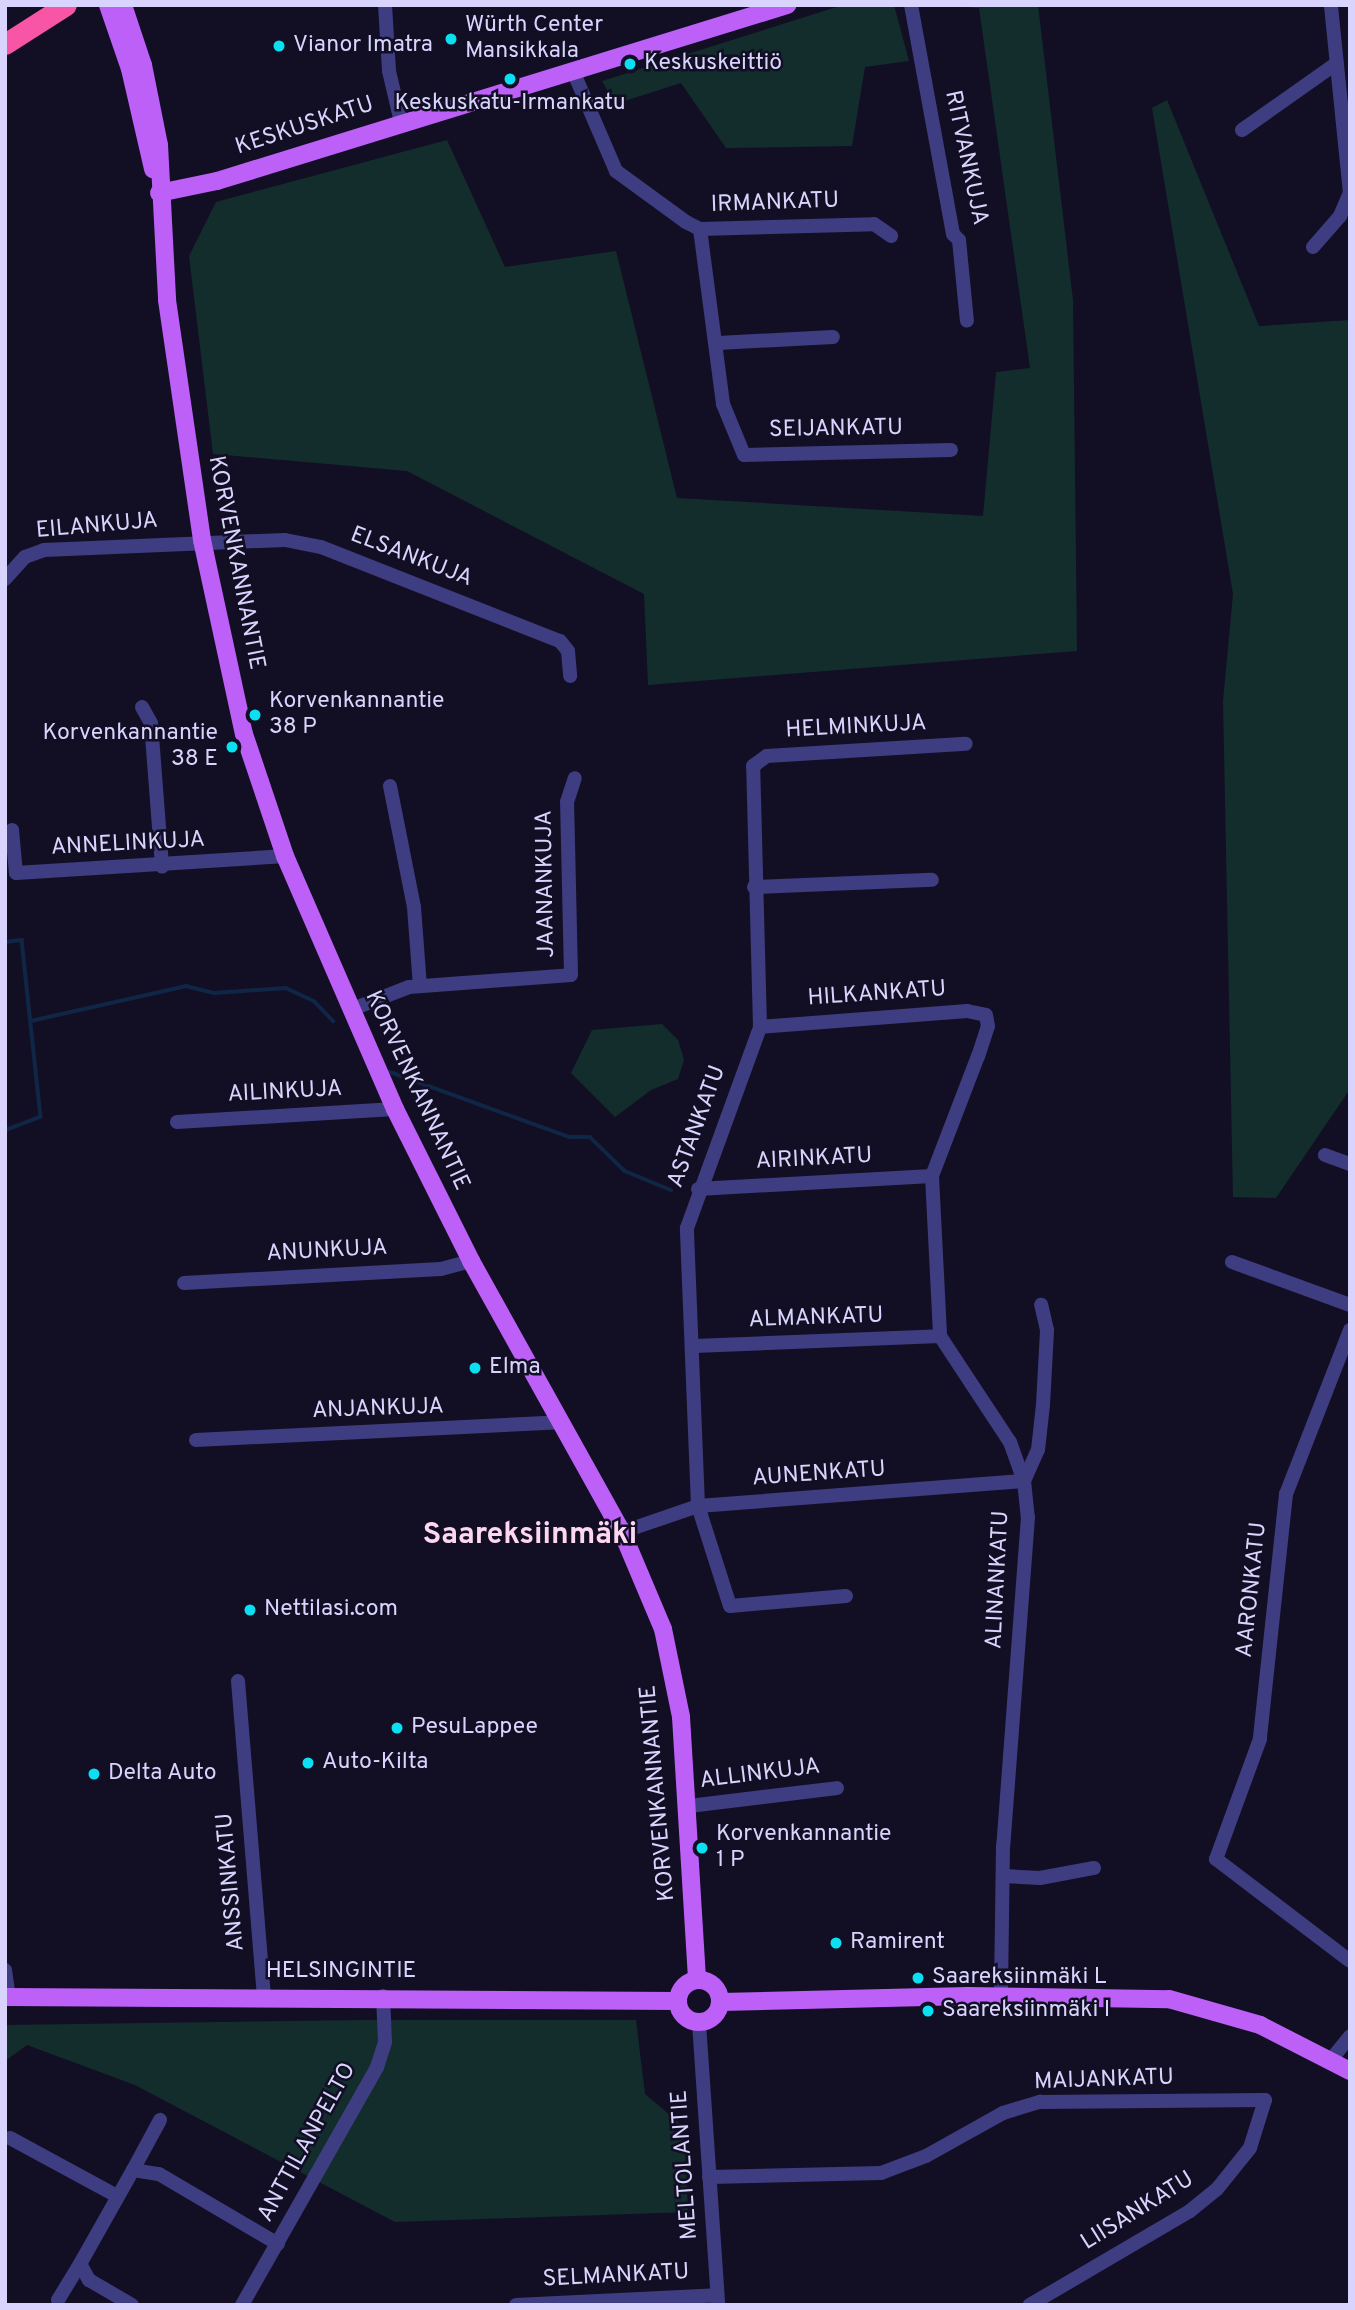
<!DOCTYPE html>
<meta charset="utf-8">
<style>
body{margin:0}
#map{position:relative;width:1355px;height:2310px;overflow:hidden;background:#120f24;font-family:Overpass,sans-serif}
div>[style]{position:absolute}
.green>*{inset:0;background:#132d2c}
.stream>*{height:3.5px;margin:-1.75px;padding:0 1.75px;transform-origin:1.75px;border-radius:1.75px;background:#102647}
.minor>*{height:14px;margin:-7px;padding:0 7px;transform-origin:7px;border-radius:7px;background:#3e3d81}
.major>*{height:18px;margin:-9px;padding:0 9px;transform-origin:9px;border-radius:9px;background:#bc60f8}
.major>.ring{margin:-9px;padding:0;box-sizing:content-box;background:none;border:18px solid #bc60f8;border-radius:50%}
.highway>*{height:21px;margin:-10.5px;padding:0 10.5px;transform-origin:10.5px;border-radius:10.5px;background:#f855a6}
.dots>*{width:19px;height:19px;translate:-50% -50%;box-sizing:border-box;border:4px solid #120f24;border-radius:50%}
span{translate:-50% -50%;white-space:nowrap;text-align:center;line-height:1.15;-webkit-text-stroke:5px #120f24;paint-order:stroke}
.poi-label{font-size:23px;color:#d8d4fd}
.left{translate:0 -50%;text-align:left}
.right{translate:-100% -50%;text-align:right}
.street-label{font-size:23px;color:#d8d4fd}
.district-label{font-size:30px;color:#fdd6f0;font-weight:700}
.frame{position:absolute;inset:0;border:7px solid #d8d4fd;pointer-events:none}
</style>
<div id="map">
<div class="green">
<div style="clip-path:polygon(843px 5px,894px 5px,909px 61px,865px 67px,852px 146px,726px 148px,681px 83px,615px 104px,602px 81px)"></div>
<div style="clip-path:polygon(935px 5px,1038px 5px,1073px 300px,1077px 651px,648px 685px,644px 594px,407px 471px,213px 454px,189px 256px,216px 202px,447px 140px,505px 267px,616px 251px,677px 498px,983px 516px,996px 372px,1030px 368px,979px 8px)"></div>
<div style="clip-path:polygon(1167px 100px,1259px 326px,1350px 320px,1350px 1089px,1276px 1198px,1233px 1197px,1223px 701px,1233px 594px,1152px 108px)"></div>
<div style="clip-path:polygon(662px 1024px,678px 1040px,684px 1060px,678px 1079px,651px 1090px,615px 1117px,571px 1073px,592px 1030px)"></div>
<div style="clip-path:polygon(365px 2020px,636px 2020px,645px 2094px,684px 2127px,688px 2212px,395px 2222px,135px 2085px,27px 2045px,5px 2061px,5px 2025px)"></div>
</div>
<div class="stream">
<div style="left:5px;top:942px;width:17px;rotate:-7deg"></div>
<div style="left:22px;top:940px;width:178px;rotate:83.9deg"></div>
<div style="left:41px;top:1117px;width:39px;rotate:159deg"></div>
<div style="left:31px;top:1021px;width:159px;rotate:-12.7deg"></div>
<div style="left:186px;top:986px;width:29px;rotate:14deg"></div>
<div style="left:214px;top:993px;width:72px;rotate:-4deg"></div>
<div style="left:286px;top:988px;width:31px;rotate:25deg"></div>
<div style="left:314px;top:1001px;width:28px;rotate:46deg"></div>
<div style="left:387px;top:1071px;width:194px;rotate:19.9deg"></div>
<div style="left:569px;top:1137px;width:21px"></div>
<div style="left:590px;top:1137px;width:49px;rotate:44.2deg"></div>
<div style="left:625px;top:1171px;width:50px;rotate:22.4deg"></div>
</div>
<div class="minor">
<div style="left:385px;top:5px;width:66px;rotate:86.5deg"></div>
<div style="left:389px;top:71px;width:52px;rotate:76.8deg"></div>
<div style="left:911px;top:5px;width:233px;rotate:79.6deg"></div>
<div style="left:953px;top:234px;width:8px;rotate:45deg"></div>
<div style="left:959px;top:240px;width:81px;rotate:84.4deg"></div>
<div style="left:573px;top:71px;width:109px;rotate:66.7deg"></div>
<div style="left:616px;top:171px;width:87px;rotate:36.1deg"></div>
<div style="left:686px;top:222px;width:16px;rotate:27deg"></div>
<div style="left:700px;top:229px;width:174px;rotate:-1.6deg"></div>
<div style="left:874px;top:224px;width:21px;rotate:35deg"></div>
<div style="left:1242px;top:130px;width:116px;rotate:-35.2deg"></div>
<div style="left:700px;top:229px;width:177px;rotate:82.5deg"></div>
<div style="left:723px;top:404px;width:55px;rotate:67.6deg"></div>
<div style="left:744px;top:455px;width:207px;rotate:-1.4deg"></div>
<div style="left:1313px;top:247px;width:41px;rotate:-48.9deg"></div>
<div style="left:1340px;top:216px;width:25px;rotate:-67deg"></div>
<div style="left:1350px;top:193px;width:189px;rotate:-95.8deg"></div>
<div style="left:718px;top:343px;width:115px;rotate:-3deg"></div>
<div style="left:5px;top:579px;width:30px;rotate:-48deg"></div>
<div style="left:25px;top:557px;width:20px;rotate:-20deg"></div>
<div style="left:44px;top:550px;width:241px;rotate:-2.4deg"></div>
<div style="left:285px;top:540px;width:37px;rotate:11deg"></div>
<div style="left:321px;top:547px;width:257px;rotate:21.5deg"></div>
<div style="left:560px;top:641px;width:13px;rotate:51deg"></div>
<div style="left:568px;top:651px;width:25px;rotate:85deg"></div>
<div style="left:142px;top:707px;width:18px;rotate:61deg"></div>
<div style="left:151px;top:723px;width:144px;rotate:85.6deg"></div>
<div style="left:390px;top:786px;width:123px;rotate:78.8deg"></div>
<div style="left:414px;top:907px;width:79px;rotate:85.7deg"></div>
<div style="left:12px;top:830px;width:43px;rotate:84.7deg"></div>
<div style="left:16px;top:873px;width:270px;rotate:-3.6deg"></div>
<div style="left:754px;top:887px;width:178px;rotate:-2.3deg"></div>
<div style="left:350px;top:1010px;width:63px;rotate:-21.3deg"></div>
<div style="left:409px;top:987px;width:162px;rotate:-4.2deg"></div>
<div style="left:571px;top:975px;width:173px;rotate:-91.3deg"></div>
<div style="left:567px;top:802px;width:25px;rotate:-72deg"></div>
<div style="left:760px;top:1027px;width:208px;rotate:-4.4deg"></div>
<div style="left:967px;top:1011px;width:19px;rotate:12deg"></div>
<div style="left:986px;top:1015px;width:11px;rotate:80deg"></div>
<div style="left:988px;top:1026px;width:32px;rotate:108deg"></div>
<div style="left:978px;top:1056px;width:129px;rotate:111deg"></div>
<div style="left:932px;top:1176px;width:160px;rotate:87.1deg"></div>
<div style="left:940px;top:1336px;width:127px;rotate:56.6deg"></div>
<div style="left:1010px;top:1442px;width:41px;rotate:70.3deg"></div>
<div style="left:1024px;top:1481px;width:36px;rotate:84deg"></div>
<div style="left:1028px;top:1517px;width:330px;rotate:94.3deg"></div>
<div style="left:1003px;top:1846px;width:150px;rotate:90.8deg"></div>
<div style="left:177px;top:1122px;width:218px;rotate:-3.4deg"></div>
<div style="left:1325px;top:1155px;width:27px;rotate:20deg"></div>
<div style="left:698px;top:1189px;width:234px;rotate:-3.2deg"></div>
<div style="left:1232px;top:1262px;width:126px;rotate:20deg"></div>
<div style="left:184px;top:1283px;width:257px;rotate:-3.1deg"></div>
<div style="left:441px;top:1269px;width:31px;rotate:-15deg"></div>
<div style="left:1350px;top:1330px;width:176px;rotate:111.3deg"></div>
<div style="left:1286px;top:1494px;width:246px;rotate:96.1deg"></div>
<div style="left:1260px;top:1739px;width:128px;rotate:110.1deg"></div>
<div style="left:1216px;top:1859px;width:168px;rotate:37.3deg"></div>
<div style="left:694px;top:1346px;width:246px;rotate:-2.3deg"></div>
<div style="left:196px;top:1440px;width:365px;rotate:-2.8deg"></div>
<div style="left:622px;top:1532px;width:80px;rotate:-18.9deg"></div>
<div style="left:698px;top:1506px;width:327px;rotate:-4.4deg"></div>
<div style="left:1024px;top:1481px;width:34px;rotate:-66deg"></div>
<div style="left:1038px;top:1450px;width:45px;rotate:-83.7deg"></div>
<div style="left:1043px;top:1405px;width:75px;rotate:-86.9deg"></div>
<div style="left:1047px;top:1330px;width:26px;rotate:-103deg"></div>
<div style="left:846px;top:1596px;width:116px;rotate:175.1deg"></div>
<div style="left:730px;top:1606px;width:105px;rotate:-107.7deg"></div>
<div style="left:698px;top:1506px;width:278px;rotate:-92.3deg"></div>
<div style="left:687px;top:1228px;width:214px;rotate:-70deg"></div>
<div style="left:760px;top:1027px;width:261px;rotate:-91.5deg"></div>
<div style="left:753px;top:766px;width:17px;rotate:-36deg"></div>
<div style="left:767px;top:756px;width:199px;rotate:-3.5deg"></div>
<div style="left:238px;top:1681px;width:316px;rotate:85.3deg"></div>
<div style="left:689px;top:1806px;width:149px;rotate:-6.9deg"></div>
<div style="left:1003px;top:1876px;width:37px;rotate:3deg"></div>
<div style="left:1040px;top:1878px;width:55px;rotate:-10.5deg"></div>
<div style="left:5px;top:1970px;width:27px;rotate:82deg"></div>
<div style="left:699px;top:2023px;width:283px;rotate:86.1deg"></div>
<div style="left:1330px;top:2061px;width:32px;rotate:-51deg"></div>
<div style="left:10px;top:2138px;width:122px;rotate:28.5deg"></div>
<div style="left:133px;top:2170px;width:57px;rotate:-61.6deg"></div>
<div style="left:709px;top:2177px;width:172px;rotate:-1.3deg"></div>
<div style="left:881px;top:2173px;width:48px;rotate:-20.7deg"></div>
<div style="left:926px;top:2156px;width:88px;rotate:-29.2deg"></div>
<div style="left:1003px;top:2113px;width:39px;rotate:-17deg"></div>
<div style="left:1040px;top:2102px;width:225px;rotate:-0.5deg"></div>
<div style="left:1265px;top:2100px;width:50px;rotate:107.4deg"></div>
<div style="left:1250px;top:2148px;width:53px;rotate:128.8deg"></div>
<div style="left:1217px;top:2189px;width:35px;rotate:141deg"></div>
<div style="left:1190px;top:2211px;width:186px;rotate:149.6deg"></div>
<div style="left:58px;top:2300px;width:42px;rotate:-58.6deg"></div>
<div style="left:132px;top:2305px;width:50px;rotate:-149.8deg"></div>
<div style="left:89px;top:2280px;width:18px;rotate:-119deg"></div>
<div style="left:80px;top:2264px;width:108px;rotate:-60.6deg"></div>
<div style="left:133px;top:2170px;width:26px;rotate:9deg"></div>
<div style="left:159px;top:2174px;width:138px;rotate:30.5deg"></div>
<div style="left:242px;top:2305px;width:274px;rotate:-60.4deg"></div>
<div style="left:377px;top:2067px;width:26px;rotate:-72deg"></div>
<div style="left:385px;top:2042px;width:46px;rotate:-92.5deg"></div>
<div style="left:516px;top:2305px;width:201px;rotate:-2.8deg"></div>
</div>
<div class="major">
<div style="left:108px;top:5px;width:68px;rotate:71deg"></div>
<div style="left:130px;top:69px;width:103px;rotate:77deg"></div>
<div style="left:123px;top:5px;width:63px;rotate:71.6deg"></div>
<div style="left:143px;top:65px;width:82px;rotate:78.7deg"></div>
<div style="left:159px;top:145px;width:155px;rotate:87deg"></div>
<div style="left:167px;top:300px;width:243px;rotate:81.7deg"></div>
<div style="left:202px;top:540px;width:198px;rotate:77.8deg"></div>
<div style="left:244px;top:734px;width:129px;rotate:71.4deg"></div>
<div style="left:285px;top:856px;width:276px;rotate:66.5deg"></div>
<div style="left:395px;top:1109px;width:170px;rotate:63.4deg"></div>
<div style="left:471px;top:1261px;width:310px;rotate:60.9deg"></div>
<div style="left:622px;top:1532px;width:105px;rotate:67.1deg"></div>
<div style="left:663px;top:1629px;width:90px;rotate:78.4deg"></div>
<div style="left:681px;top:1717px;width:263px;rotate:86.5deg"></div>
<div style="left:159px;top:193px;width:59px;rotate:-11.7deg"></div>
<div style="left:217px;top:181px;width:597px;rotate:-17.16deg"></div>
<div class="ring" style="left:678px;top:1980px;width:24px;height:24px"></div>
<div style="left:5px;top:1997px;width:672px;rotate:0.34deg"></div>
<div style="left:721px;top:2002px;width:247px;rotate:-1.4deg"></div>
<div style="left:968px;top:1996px;width:201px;rotate:0.9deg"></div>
<div style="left:1169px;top:1999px;width:95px;rotate:15.9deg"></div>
<div style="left:1260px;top:2025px;width:101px;rotate:27.1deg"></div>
</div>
<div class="highway">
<div style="left:5px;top:44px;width:72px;rotate:-32.6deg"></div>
</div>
<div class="dots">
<div style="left:451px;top:39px;background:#0be0f2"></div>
<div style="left:279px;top:46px;background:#0be0f2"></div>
<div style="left:630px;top:64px;background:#0be0f2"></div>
<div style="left:510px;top:79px;background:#0be0f2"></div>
<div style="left:255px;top:715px;background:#0be0f2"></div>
<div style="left:232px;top:747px;background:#0be0f2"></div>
<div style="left:475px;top:1368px;background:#0be0f2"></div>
<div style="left:250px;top:1610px;background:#0be0f2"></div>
<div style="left:397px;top:1728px;background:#0be0f2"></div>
<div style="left:308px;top:1763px;background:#0be0f2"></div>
<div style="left:94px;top:1774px;background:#0be0f2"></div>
<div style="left:702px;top:1848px;background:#0be0f2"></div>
<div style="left:836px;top:1943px;background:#0be0f2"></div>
<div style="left:918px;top:1978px;background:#0be0f2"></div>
<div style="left:928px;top:2011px;background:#0be0f2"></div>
</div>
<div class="poi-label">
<span class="left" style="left:465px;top:39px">Würth Center<br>Mansikkala</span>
<span class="left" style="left:293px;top:46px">Vianor Imatra</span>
<span class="left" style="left:644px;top:64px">Keskuskeittiö</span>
<span style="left:510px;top:104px">Keskuskatu-Irmankatu</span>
<span class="left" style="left:269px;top:715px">Korvenkannantie<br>38 P</span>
<span class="right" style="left:218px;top:747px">Korvenkannantie<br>38 E</span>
<span class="left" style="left:489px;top:1368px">Elma</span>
<span class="left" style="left:264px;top:1610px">Nettilasi.com</span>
<span class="left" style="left:411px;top:1728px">PesuLappee</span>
<span class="left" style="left:322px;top:1763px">Auto-Kilta</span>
<span class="left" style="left:108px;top:1774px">Delta Auto</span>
<span class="left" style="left:716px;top:1848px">Korvenkannantie<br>1 P</span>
<span class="left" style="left:850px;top:1943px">Ramirent</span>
<span class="left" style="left:932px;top:1978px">Saareksiinmäki L</span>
<span class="left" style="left:942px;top:2011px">Saareksiinmäki I</span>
</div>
<div class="street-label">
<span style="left:305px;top:127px;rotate:-18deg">KESKUSKATU</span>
<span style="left:965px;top:158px;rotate:78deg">RITVANKUJA</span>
<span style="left:775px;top:204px;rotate:-2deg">IRMANKATU</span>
<span style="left:836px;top:430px;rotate:-1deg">SEIJANKATU</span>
<span style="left:97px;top:527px;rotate:-5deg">EILANKUJA</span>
<span style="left:411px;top:558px;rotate:21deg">ELSANKUJA</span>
<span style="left:235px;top:563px;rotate:79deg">KORVENKANNANTIE</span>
<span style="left:856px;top:728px;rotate:-3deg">HELMINKUJA</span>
<span style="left:128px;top:845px;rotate:-3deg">ANNELINKUJA</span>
<span style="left:547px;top:884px;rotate:-91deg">JAANANKUJA</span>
<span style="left:877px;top:995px;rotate:-4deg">HILKANKATU</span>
<span style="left:416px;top:1091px;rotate:65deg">KORVENKANNANTIE</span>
<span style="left:285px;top:1093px;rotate:-3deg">AILINKUJA</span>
<span style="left:698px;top:1127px;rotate:-70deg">ASTANKATU</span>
<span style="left:814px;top:1160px;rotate:-3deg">AIRINKATU</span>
<span style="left:327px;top:1252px;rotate:-3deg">ANUNKUJA</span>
<span style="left:816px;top:1319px;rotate:-2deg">ALMANKATU</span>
<span style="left:378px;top:1410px;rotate:-2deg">ANJANKUJA</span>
<span style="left:819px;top:1475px;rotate:-4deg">AUNENKATU</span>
<span style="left:999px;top:1580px;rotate:-87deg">ALINANKATU</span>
<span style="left:1253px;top:1590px;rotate:-84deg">AARONKATU</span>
<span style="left:760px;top:1775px;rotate:-7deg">ALLINKUJA</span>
<span style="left:659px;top:1793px;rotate:-95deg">KORVENKANNANTIE</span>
<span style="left:232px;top:1882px;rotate:-95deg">ANSSINKATU</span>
<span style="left:341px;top:1972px">HELSINGINTIE</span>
<span style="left:1104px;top:2081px;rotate:-2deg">MAIJANKATU</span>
<span style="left:308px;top:2143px;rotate:-61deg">ANTTILANPELTO</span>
<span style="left:686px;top:2165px;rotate:-94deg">MELTOLANTIE</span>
<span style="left:1138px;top:2212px;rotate:-32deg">LIISANKATU</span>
<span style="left:616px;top:2277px;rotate:-3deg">SELMANKATU</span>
</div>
<div class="district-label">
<span style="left:530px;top:1536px">Saareksiinmäki</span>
</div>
<div class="frame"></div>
</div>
